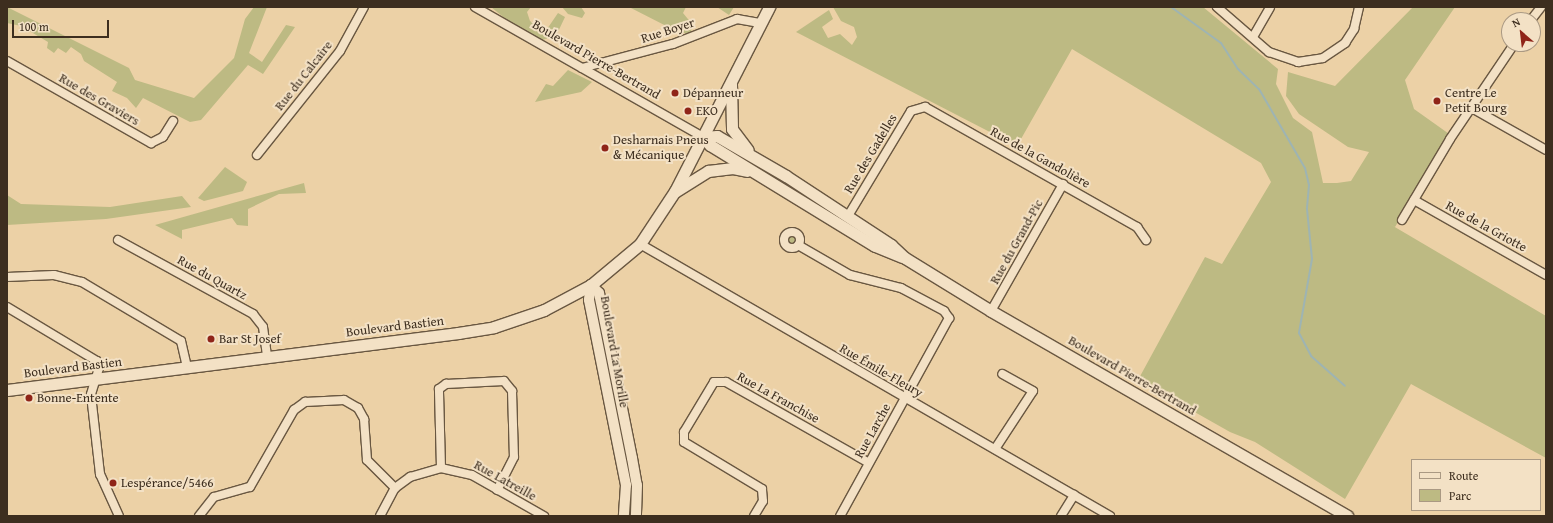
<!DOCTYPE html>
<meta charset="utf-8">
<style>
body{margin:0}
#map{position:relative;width:1553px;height:523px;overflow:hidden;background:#ecd1a6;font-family:"Gentium Book Plus",serif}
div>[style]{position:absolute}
.green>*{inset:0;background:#bdba83}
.round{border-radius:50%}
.stream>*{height:2px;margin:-1px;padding:0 1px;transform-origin:1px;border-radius:1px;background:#9eb4b3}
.roads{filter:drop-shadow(1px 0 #695741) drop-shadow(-1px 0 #695741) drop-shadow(0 1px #695741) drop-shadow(0 -1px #695741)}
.minor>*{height:8px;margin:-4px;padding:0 4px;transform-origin:4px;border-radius:4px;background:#f3e1c5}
.minor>.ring{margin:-4px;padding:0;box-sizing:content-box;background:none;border:8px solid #f3e1c5;border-radius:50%}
.tertiary>*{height:10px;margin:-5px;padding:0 5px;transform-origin:5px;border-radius:5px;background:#f3e1c5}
.secondary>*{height:11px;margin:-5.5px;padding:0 5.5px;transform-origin:5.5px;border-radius:5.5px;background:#f3e1c5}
.dots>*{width:11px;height:11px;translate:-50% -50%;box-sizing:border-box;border:2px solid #f3e1c5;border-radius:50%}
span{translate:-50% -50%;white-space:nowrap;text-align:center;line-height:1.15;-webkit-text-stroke:4px #f3e1c5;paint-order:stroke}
.street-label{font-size:13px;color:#3d2e1f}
.poi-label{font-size:13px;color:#3d2e1f}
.left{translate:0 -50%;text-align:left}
.frame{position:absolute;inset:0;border:8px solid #3d2e1f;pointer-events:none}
.legend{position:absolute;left:1411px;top:459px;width:130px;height:52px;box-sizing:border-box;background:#f3e1c5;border:1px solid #aa9983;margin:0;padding:5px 7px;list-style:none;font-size:12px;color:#3d2e1f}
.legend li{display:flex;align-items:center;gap:8px;height:20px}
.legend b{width:20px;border:1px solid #aa9983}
.north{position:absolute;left:1501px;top:12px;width:40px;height:40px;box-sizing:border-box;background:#f3e1c5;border:1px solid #aa9983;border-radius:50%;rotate:332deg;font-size:11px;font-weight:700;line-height:16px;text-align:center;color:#3d2e1f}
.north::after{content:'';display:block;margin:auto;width:14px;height:18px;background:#8f2418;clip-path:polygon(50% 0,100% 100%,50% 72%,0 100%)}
.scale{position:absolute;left:12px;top:20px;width:97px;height:18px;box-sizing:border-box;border:2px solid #3d2e1f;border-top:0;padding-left:5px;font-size:12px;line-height:14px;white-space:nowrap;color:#3d2e1f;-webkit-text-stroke:3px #f3e1c5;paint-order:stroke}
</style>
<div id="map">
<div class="green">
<div style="clip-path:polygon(7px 7px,129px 68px,135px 80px,194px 98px,234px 58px,245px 19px,254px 7px,267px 7px,249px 53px,262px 62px,286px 25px,295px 27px,263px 74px,248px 65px,201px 120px,190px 122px,143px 98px,136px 108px,127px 98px,112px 91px,117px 82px,84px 61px,81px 54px,71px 47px,66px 53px,58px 48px,54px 53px,47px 48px,48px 42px,21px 26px,7px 23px)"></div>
<div style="clip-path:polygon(491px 7px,531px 7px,527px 12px,530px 21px,545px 32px,558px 13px,565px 17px,556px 36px,542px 40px,519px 30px)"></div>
<div style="clip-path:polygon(562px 7px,581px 7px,585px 13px,582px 18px,568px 14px)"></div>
<div style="clip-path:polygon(629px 7px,686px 7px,683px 13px,692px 24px,691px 33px,680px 33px)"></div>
<div style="clip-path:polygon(717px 7px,734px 7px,729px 15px)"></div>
<div style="clip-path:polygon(833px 7px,1203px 7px,1278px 69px,1276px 84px,1293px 118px,1312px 132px,1323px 183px,1337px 183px,1351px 181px,1369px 152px,1348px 147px,1299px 114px,1286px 96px,1288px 72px,1335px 86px,1413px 7px,1455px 7px,1405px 80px,1414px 109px,1452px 136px,1395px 227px,1388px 223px,1546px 316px,1546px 458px,1411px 384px,1345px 499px,1255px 442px,1230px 432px,1138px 380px,1205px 257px,1222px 264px,1271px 182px,1261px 163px,1072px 49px,1017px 146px,796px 32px,829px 10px,833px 19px,822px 27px,828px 38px,840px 34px,852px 45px,857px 37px,854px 27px,841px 21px)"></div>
<div style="clip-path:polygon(568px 70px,592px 82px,581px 92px,535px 102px,546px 84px,553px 86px)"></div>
<div style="clip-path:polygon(225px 167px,247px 182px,243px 191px,204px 201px,198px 198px)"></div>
<div style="clip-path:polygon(304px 183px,306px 193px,279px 194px,248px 209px,248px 226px,237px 225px,232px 218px,182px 230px,182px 239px,155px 225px)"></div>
<div style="clip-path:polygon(7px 195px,21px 204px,110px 207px,182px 196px,191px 207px,106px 219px,7px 225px)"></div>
<div class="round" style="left:787px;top:234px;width:10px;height:10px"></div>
</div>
<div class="stream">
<div style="left:1171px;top:7px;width:62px;rotate:35.8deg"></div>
<div style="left:1221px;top:43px;width:31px;rotate:57deg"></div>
<div style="left:1238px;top:69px;width:29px;rotate:44deg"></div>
<div style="left:1259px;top:89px;width:91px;rotate:59.8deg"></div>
<div style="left:1305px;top:168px;width:17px;rotate:77deg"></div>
<div style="left:1309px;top:185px;width:24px;rotate:95deg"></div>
<div style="left:1307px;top:209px;width:50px;rotate:84.3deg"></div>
<div style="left:1312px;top:259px;width:75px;rotate:100deg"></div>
<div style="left:1299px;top:333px;width:26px;rotate:62deg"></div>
<div style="left:1311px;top:356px;width:45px;rotate:41.4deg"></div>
</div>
<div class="roads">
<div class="minor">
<div style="left:475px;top:7px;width:262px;rotate:29.7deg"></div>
<div style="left:1217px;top:7px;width:69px;rotate:40.9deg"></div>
<div style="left:1269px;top:52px;width:31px;rotate:19deg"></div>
<div style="left:1298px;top:62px;width:25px;rotate:-9deg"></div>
<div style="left:1323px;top:58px;width:27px;rotate:-34deg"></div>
<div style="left:1345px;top:43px;width:17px;rotate:-57deg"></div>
<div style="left:1354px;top:29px;width:23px;rotate:-77deg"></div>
<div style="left:1531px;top:20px;width:16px;rotate:-52deg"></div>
<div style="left:1253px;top:37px;width:34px;rotate:-60deg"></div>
<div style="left:7px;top:61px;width:166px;rotate:29.7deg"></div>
<div style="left:151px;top:143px;width:13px;rotate:-27deg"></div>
<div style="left:163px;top:137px;width:19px;rotate:-58deg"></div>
<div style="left:582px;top:68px;width:94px;rotate:-14.8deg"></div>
<div style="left:673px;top:44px;width:69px;rotate:-21.3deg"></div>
<div style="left:737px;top:19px;width:23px;rotate:10deg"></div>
<div style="left:1470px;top:107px;width:87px;rotate:29.5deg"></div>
<div style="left:257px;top:155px;width:133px;rotate:-51.4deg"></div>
<div style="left:340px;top:51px;width:50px;rotate:-61.4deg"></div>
<div style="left:1414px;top:200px;width:152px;rotate:29.6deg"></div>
<div style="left:848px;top:216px;width:122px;rotate:-59deg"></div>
<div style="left:911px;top:111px;width:15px;rotate:-16deg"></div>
<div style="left:925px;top:107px;width:244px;rotate:29.5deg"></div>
<div style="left:1137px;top:227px;width:16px;rotate:55deg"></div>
<div style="left:1402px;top:220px;width:94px;rotate:-59.3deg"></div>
<div style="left:1450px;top:139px;width:115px;rotate:-56deg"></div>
<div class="ring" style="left:784px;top:232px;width:8px;height:8px"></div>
<div style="left:118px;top:240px;width:154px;rotate:28.7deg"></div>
<div style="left:253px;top:314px;width:16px;rotate:52deg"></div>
<div style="left:263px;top:327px;width:30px;rotate:82deg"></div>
<div style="left:640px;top:244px;width:543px;rotate:30.06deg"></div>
<div style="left:798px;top:245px;width:60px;rotate:30deg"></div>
<div style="left:850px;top:275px;width:53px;rotate:14.3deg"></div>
<div style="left:901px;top:288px;width:49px;rotate:28.1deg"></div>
<div style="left:944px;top:311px;width:9px;rotate:54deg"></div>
<div style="left:949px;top:318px;width:226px;rotate:118.8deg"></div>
<div style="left:7px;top:277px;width:47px;rotate:-2.4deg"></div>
<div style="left:54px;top:275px;width:29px;rotate:14deg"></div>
<div style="left:82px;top:282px;width:115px;rotate:30.8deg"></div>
<div style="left:181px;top:341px;width:27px;rotate:77deg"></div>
<div style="left:7px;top:307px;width:105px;rotate:31deg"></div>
<div style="left:97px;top:361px;width:7px;rotate:74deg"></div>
<div style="left:99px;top:368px;width:28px;rotate:107deg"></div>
<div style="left:91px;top:395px;width:80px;rotate:83.5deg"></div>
<div style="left:100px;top:474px;width:46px;rotate:65.7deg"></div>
<div style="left:991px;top:311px;width:146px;rotate:-60.4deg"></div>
<div style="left:995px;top:449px;width:69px;rotate:-56.8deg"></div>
<div style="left:1033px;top:391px;width:35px;rotate:-151deg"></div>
<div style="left:441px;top:468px;width:79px;rotate:-91.5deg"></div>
<div style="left:439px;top:389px;width:9px;rotate:-36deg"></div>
<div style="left:446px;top:384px;width:58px;rotate:-3deg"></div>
<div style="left:504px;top:381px;width:13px;rotate:51deg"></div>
<div style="left:512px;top:391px;width:66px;rotate:88.3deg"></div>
<div style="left:514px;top:457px;width:37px;rotate:117deg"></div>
<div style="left:199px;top:516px;width:24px;rotate:-52deg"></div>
<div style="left:214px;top:497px;width:37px;rotate:-16deg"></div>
<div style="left:250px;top:487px;width:89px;rotate:-60.3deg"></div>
<div style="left:294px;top:410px;width:14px;rotate:-36deg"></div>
<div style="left:305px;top:402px;width:39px;rotate:-3deg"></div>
<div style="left:344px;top:400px;width:16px;rotate:30deg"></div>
<div style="left:358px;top:408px;width:13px;rotate:61deg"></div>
<div style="left:364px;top:419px;width:41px;rotate:85.8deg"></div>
<div style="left:367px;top:460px;width:40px;rotate:45deg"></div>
<div style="left:380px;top:516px;width:32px;rotate:-62deg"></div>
<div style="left:395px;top:488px;width:19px;rotate:-36deg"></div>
<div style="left:410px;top:477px;width:32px;rotate:-16deg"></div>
<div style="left:441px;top:468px;width:32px;rotate:13deg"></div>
<div style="left:472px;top:475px;width:83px;rotate:29.7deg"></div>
<div style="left:754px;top:516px;width:17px;rotate:-59deg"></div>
<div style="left:763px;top:501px;width:12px;rotate:-95deg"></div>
<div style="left:762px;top:489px;width:91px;rotate:-148.9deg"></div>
<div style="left:684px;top:442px;width:10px;rotate:-90deg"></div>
<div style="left:684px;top:432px;width:58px;rotate:-59deg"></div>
<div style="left:714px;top:382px;width:12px"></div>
<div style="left:726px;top:382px;width:164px;rotate:29.5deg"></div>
<div style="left:1061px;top:516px;width:25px;rotate:-58deg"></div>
</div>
<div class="tertiary">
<div style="left:591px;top:285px;width:11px;rotate:45deg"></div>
<div style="left:599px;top:293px;width:168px;rotate:78.7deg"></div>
<div style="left:632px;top:458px;width:27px;rotate:80deg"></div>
<div style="left:637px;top:485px;width:31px;rotate:92deg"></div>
<div style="left:591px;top:285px;width:15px;rotate:98deg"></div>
<div style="left:589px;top:300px;width:189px;rotate:78.7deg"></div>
<div style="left:626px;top:485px;width:31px;rotate:94deg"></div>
</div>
<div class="secondary">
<div style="left:731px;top:84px;width:45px;rotate:88.7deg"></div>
<div style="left:732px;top:129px;width:26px;rotate:53deg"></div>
<div style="left:703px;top:137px;width:14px;rotate:-4deg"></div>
<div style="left:717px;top:136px;width:80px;rotate:30.1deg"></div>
<div style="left:786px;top:176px;width:126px;rotate:33.3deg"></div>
<div style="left:891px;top:245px;width:19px;rotate:43deg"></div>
<div style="left:905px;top:258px;width:101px;rotate:31.6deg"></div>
<div style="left:991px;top:311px;width:411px;rotate:29.9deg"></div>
<div style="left:703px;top:137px;width:11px;rotate:49deg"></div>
<div style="left:710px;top:145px;width:193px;rotate:31.5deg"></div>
<div style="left:875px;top:246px;width:29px;rotate:22deg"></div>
<div style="left:676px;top:191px;width:38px;rotate:-32deg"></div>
<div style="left:708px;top:171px;width:25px;rotate:-7deg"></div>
<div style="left:733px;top:168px;width:14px;rotate:12deg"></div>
<div style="left:7px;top:390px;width:455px;rotate:-7.2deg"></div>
<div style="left:458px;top:333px;width:36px;rotate:-9deg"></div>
<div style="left:494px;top:327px;width:53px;rotate:-18.8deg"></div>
<div style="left:544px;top:310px;width:53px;rotate:-28deg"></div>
<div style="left:591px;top:285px;width:64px;rotate:-39.9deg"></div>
<div style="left:640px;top:244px;width:64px;rotate:-56.6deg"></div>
<div style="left:675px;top:191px;width:207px;rotate:-62.9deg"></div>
</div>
</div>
<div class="dots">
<div style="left:675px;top:93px;background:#8f2418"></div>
<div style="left:1437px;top:101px;background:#8f2418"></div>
<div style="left:688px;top:111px;background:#8f2418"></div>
<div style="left:605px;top:148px;background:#8f2418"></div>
<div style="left:211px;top:339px;background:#8f2418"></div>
<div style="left:29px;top:398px;background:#8f2418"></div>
<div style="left:113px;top:483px;background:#8f2418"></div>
</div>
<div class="street-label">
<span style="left:668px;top:31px;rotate:-18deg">Rue Boyer</span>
<span style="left:596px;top:60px;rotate:30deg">Boulevard Pierre-Bertrand</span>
<span style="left:304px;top:76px;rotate:-52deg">Rue du Calcaire</span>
<span style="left:99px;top:100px;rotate:30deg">Rue des Graviers</span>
<span style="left:871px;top:154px;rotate:-59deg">Rue des Gadelles</span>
<span style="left:1040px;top:158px;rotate:29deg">Rue de la Gandolière</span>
<span style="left:1486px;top:227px;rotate:29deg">Rue de la Griotte</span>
<span style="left:1017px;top:242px;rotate:-61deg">Rue du Grand-Pic</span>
<span style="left:212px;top:278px;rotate:29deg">Rue du Quartz</span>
<span style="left:395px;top:327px;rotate:-7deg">Boulevard Bastien</span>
<span style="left:614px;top:352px;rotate:80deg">Boulevard La Morille</span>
<span style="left:73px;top:368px;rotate:-7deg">Boulevard Bastien</span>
<span style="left:881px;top:371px;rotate:30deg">Rue Émile-Fleury</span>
<span style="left:1132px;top:376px;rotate:30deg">Boulevard Pierre-Bertrand</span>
<span style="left:778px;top:398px;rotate:29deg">Rue La Franchise</span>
<span style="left:873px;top:431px;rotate:-61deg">Rue Larche</span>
<span style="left:505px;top:481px;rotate:29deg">Rue Latreille</span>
</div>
<div class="poi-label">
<span class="left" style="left:683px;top:93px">Dépanneur</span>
<span class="left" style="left:1445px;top:101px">Centre Le<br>Petit Bourg</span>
<span class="left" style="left:696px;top:111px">EKO</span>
<span class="left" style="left:613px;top:148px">Desharnais Pneus<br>&amp; Mécanique</span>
<span class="left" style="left:219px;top:339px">Bar St Josef</span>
<span class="left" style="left:37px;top:398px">Bonne-Entente</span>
<span class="left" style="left:121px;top:483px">Lespérance/5466</span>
</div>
<div class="frame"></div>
<ul class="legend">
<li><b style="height:5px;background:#f3e1c5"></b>Route</li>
<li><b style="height:11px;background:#bdba83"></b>Parc</li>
</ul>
<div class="north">N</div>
<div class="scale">100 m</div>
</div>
